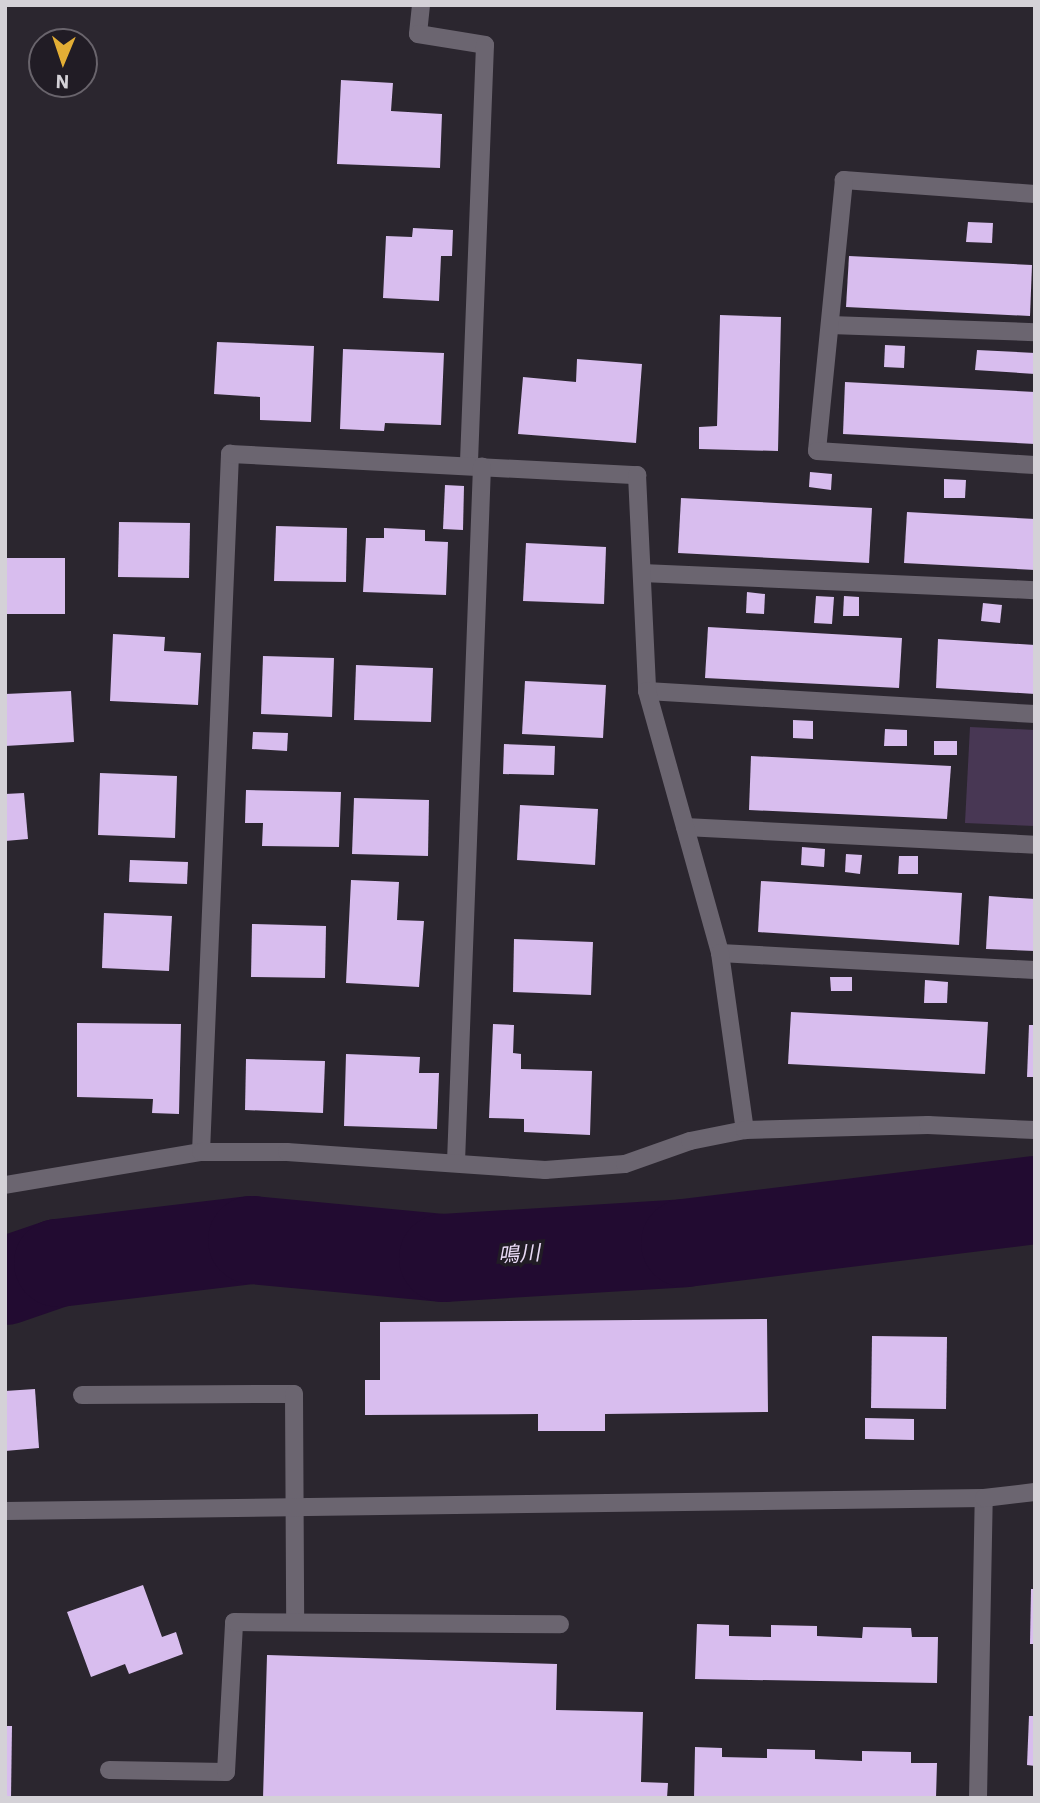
<!DOCTYPE html>
<meta charset="utf-8">
<style>
body{margin:0}
#map{position:relative;width:1040px;height:1803px;overflow:hidden;background:#2b262f;font-family:"IBM Plex Sans","Noto Sans JP",sans-serif}
div>[style]{position:absolute}
.green>*{inset:0;background:#483754}
.river>*{height:88px;margin:-44px;padding:0 44px;transform-origin:44px;border-radius:44px;background:#220b31}
.building>*{inset:0;background:#d8bdee}
.lane>*{height:18px;margin:-9px;padding:0 9px;transform-origin:9px;border-radius:9px;background:#6b6570}
.street>*{height:18px;margin:-9px;padding:0 9px;transform-origin:9px;border-radius:9px;background:#6b6570}
.secondary>*{height:18px;margin:-9px;padding:0 9px;transform-origin:9px;border-radius:9px;background:#6b6570}
span{translate:-50% -50%;white-space:nowrap;text-align:center;line-height:1.15;-webkit-text-stroke:7px #211c25;paint-order:stroke}
.water-label{font-size:21px;color:#e8d9f5;font-style:italic}
.frame{position:absolute;inset:0;border:7px solid #d4d1d7;pointer-events:none}
.north{position:absolute;left:28px;top:28px;width:70px;height:70px;box-sizing:border-box;background:#211c25;border:2px solid #69646c;border-radius:50%;rotate:182deg;font-size:19px;font-weight:700;line-height:28px;text-align:center;color:#d4d1d7}
.north::after{content:'';display:block;margin:auto;width:24px;height:32px;background:#e3ae35;clip-path:polygon(50% 0,100% 100%,50% 72%,0 100%)}
</style>
<div id="map">
<div class="green">
<div style="clip-path:polygon(970px 727px,1035px 730px,1035px 826px,965px 823px)"></div>
</div>
<div class="river">
<div style="left:5px;top:1281px;width:56px;rotate:-18.8deg"></div>
<div style="left:58px;top:1263px;width:195px;rotate:-6.8deg"></div>
<div style="left:252px;top:1240px;width:192px;rotate:5.4deg"></div>
<div style="left:443px;top:1258px;width:242px;rotate:-3.5deg"></div>
<div style="left:685px;top:1243px;width:353px;rotate:-7deg"></div>
</div>
<div class="building">
<div style="clip-path:polygon(341px 80px,393px 83px,391px 111px,442px 114px,440px 168px,337px 164px)"></div>
<div style="clip-path:polygon(968px 222px,993px 223px,992px 243px,966px 242px)"></div>
<div style="clip-path:polygon(413px 228px,453px 230px,452px 256px,441px 256px,439px 301px,383px 298px,386px 236px,412px 237px)"></div>
<div style="clip-path:polygon(849px 256px,1032px 265px,1030px 316px,846px 307px)"></div>
<div style="clip-path:polygon(720px 315px,781px 317px,778px 451px,699px 449px,699px 427px,717px 426px)"></div>
<div style="clip-path:polygon(217px 342px,314px 346px,311px 422px,260px 420px,260px 397px,214px 394px)"></div>
<div style="clip-path:polygon(885px 345px,905px 346px,904px 368px,884px 367px)"></div>
<div style="clip-path:polygon(343px 349px,444px 353px,441px 425px,385px 423px,384px 431px,340px 429px)"></div>
<div style="clip-path:polygon(977px 350px,1035px 353px,1035px 374px,975px 370px)"></div>
<div style="clip-path:polygon(577px 359px,642px 364px,636px 443px,518px 434px,523px 377px,576px 382px)"></div>
<div style="clip-path:polygon(845px 382px,1035px 392px,1035px 444px,843px 434px)"></div>
<div style="clip-path:polygon(810px 472px,832px 474px,831px 490px,809px 487px)"></div>
<div style="clip-path:polygon(944px 479px,966px 480px,965px 498px,944px 498px)"></div>
<div style="clip-path:polygon(445px 485px,464px 486px,463px 530px,443px 529px)"></div>
<div style="clip-path:polygon(681px 498px,872px 508px,869px 563px,678px 553px)"></div>
<div style="clip-path:polygon(907px 512px,1035px 519px,1035px 570px,904px 563px)"></div>
<div style="clip-path:polygon(119px 522px,190px 523px,189px 578px,118px 577px)"></div>
<div style="clip-path:polygon(276px 526px,347px 528px,346px 582px,274px 581px)"></div>
<div style="clip-path:polygon(384px 528px,425px 530px,425px 541px,448px 542px,446px 595px,363px 592px,366px 538px,384px 538px)"></div>
<div style="clip-path:polygon(526px 543px,606px 547px,604px 604px,523px 601px)"></div>
<div style="clip-path:polygon(5px 558px,65px 558px,65px 614px,5px 614px)"></div>
<div style="clip-path:polygon(747px 592px,765px 594px,764px 614px,746px 613px)"></div>
<div style="clip-path:polygon(816px 596px,834px 597px,832px 624px,814px 623px)"></div>
<div style="clip-path:polygon(844px 596px,859px 597px,859px 616px,843px 616px)"></div>
<div style="clip-path:polygon(983px 603px,1002px 605px,1000px 623px,981px 621px)"></div>
<div style="clip-path:polygon(708px 627px,902px 638px,899px 688px,705px 678px)"></div>
<div style="clip-path:polygon(113px 634px,165px 637px,164px 651px,201px 653px,198px 705px,110px 701px)"></div>
<div style="clip-path:polygon(938px 639px,1035px 645px,1035px 694px,936px 688px)"></div>
<div style="clip-path:polygon(263px 656px,334px 658px,332px 717px,261px 714px)"></div>
<div style="clip-path:polygon(356px 665px,433px 668px,431px 722px,354px 720px)"></div>
<div style="clip-path:polygon(525px 681px,606px 685px,603px 738px,522px 734px)"></div>
<div style="clip-path:polygon(71px 691px,74px 742px,5px 746px,5px 694px)"></div>
<div style="clip-path:polygon(793px 720px,813px 721px,813px 739px,793px 738px)"></div>
<div style="clip-path:polygon(885px 729px,907px 730px,907px 746px,884px 746px)"></div>
<div style="clip-path:polygon(253px 732px,288px 733px,287px 751px,252px 749px)"></div>
<div style="clip-path:polygon(934px 741px,957px 741px,957px 755px,934px 755px)"></div>
<div style="clip-path:polygon(504px 744px,555px 746px,554px 775px,503px 774px)"></div>
<div style="clip-path:polygon(751px 756px,951px 766px,947px 819px,749px 810px)"></div>
<div style="clip-path:polygon(100px 773px,177px 776px,175px 838px,98px 835px)"></div>
<div style="clip-path:polygon(246px 790px,341px 792px,339px 847px,262px 846px,263px 823px,245px 823px)"></div>
<div style="clip-path:polygon(24px 793px,28px 839px,5px 841px,5px 794px)"></div>
<div style="clip-path:polygon(354px 798px,429px 800px,428px 856px,352px 854px)"></div>
<div style="clip-path:polygon(520px 805px,598px 809px,595px 865px,517px 860px)"></div>
<div style="clip-path:polygon(802px 847px,825px 849px,824px 867px,801px 865px)"></div>
<div style="clip-path:polygon(846px 854px,862px 855px,860px 874px,845px 872px)"></div>
<div style="clip-path:polygon(899px 856px,918px 856px,918px 874px,898px 874px)"></div>
<div style="clip-path:polygon(130px 860px,188px 862px,187px 884px,129px 882px)"></div>
<div style="clip-path:polygon(351px 880px,399px 882px,397px 920px,424px 921px,419px 987px,346px 983px)"></div>
<div style="clip-path:polygon(761px 881px,962px 893px,959px 945px,758px 932px)"></div>
<div style="clip-path:polygon(989px 896px,1035px 899px,1035px 951px,986px 949px)"></div>
<div style="clip-path:polygon(104px 913px,172px 916px,169px 971px,102px 968px)"></div>
<div style="clip-path:polygon(252px 924px,326px 926px,325px 978px,251px 977px)"></div>
<div style="clip-path:polygon(514px 939px,593px 942px,591px 995px,513px 992px)"></div>
<div style="clip-path:polygon(830px 977px,852px 977px,852px 991px,831px 991px)"></div>
<div style="clip-path:polygon(925px 980px,948px 982px,947px 1003px,924px 1003px)"></div>
<div style="clip-path:polygon(791px 1012px,988px 1022px,985px 1074px,788px 1064px)"></div>
<div style="clip-path:polygon(77px 1023px,181px 1024px,179px 1114px,152px 1113px,153px 1099px,77px 1097px)"></div>
<div style="clip-path:polygon(493px 1024px,514px 1025px,513px 1053px,521px 1054px,521px 1069px,592px 1071px,590px 1135px,524px 1132px,524px 1119px,489px 1118px)"></div>
<div style="clip-path:polygon(1029px 1025px,1035px 1025px,1035px 1077px,1027px 1077px)"></div>
<div style="clip-path:polygon(346px 1054px,420px 1057px,419px 1073px,439px 1073px,437px 1129px,344px 1126px)"></div>
<div style="clip-path:polygon(246px 1059px,325px 1061px,323px 1113px,245px 1110px)"></div>
<div style="clip-path:polygon(767px 1319px,768px 1412px,605px 1414px,605px 1431px,538px 1431px,538px 1414px,365px 1415px,365px 1380px,380px 1380px,380px 1322px)"></div>
<div style="clip-path:polygon(872px 1336px,947px 1337px,946px 1409px,871px 1408px)"></div>
<div style="clip-path:polygon(35px 1389px,39px 1448px,5px 1451px,5px 1391px)"></div>
<div style="clip-path:polygon(865px 1418px,914px 1419px,914px 1440px,865px 1439px)"></div>
<div style="clip-path:polygon(143px 1585px,162px 1637px,176px 1632px,183px 1654px,129px 1674px,125px 1664px,91px 1677px,67px 1612px)"></div>
<div style="clip-path:polygon(1031px 1589px,1035px 1589px,1035px 1644px,1030px 1644px)"></div>
<div style="clip-path:polygon(697px 1624px,729px 1625px,729px 1636px,771px 1637px,771px 1625px,817px 1626px,817px 1636px,862px 1638px,863px 1627px,911px 1628px,912px 1637px,938px 1637px,937px 1683px,695px 1679px)"></div>
<div style="clip-path:polygon(267px 1655px,557px 1664px,556px 1710px,643px 1712px,641px 1782px,668px 1783px,667px 1798px,263px 1798px)"></div>
<div style="clip-path:polygon(1029px 1716px,1035px 1716px,1035px 1766px,1027px 1765px)"></div>
<div style="clip-path:polygon(5px 1726px,12px 1726px,11px 1798px,5px 1798px)"></div>
<div style="clip-path:polygon(695px 1747px,722px 1748px,722px 1757px,767px 1758px,767px 1749px,815px 1750px,815px 1759px,862px 1761px,862px 1751px,911px 1752px,911px 1763px,937px 1763px,936px 1798px,694px 1798px)"></div>
</div>
<div class="lane">
<div style="left:830px;top:325px;width:205px;rotate:2deg"></div>
<div style="left:642px;top:573px;width:393px;rotate:2.5deg"></div>
<div style="left:647px;top:691px;width:389px;rotate:3.4deg"></div>
<div style="left:685px;top:827px;width:350px;rotate:2.9deg"></div>
<div style="left:720px;top:953px;width:315px;rotate:3.1deg"></div>
<div style="left:82px;top:1395px;width:212px;rotate:-0.3deg"></div>
<div style="left:294px;top:1394px;width:226px;rotate:89.7deg"></div>
<div style="left:109px;top:1770px;width:117px;rotate:1deg"></div>
<div style="left:226px;top:1772px;width:150px;rotate:-86.9deg"></div>
<div style="left:234px;top:1622px;width:326px;rotate:0.4deg"></div>
</div>
<div class="street">
<div style="left:421px;top:5px;width:29px;rotate:96deg"></div>
<div style="left:418px;top:34px;width:68px;rotate:9.3deg"></div>
<div style="left:485px;top:45px;width:420px;rotate:92.2deg"></div>
<div style="left:1035px;top:194px;width:192px;rotate:-175.8deg"></div>
<div style="left:844px;top:180px;width:272px;rotate:95.7deg"></div>
<div style="left:817px;top:451px;width:218px;rotate:3.7deg"></div>
<div style="left:201px;top:1152px;width:699px;rotate:-87.62deg"></div>
<div style="left:230px;top:454px;width:408px;rotate:3deg"></div>
<div style="left:637px;top:475px;width:216px;rotate:87.3deg"></div>
<div style="left:647px;top:691px;width:272px;rotate:74.4deg"></div>
<div style="left:720px;top:953px;width:179px;rotate:82deg"></div>
<div style="left:456px;top:1162px;width:696px;rotate:-87.86deg"></div>
<div style="left:5px;top:1185px;width:199px;rotate:-9.6deg"></div>
<div style="left:201px;top:1152px;width:86px"></div>
<div style="left:287px;top:1152px;width:259px;rotate:4deg"></div>
<div style="left:545px;top:1170px;width:80px;rotate:-4.3deg"></div>
<div style="left:625px;top:1164px;width:69px;rotate:-19.5deg"></div>
<div style="left:690px;top:1141px;width:56px;rotate:-11.3deg"></div>
<div style="left:745px;top:1130px;width:183px;rotate:-1.6deg"></div>
<div style="left:928px;top:1125px;width:107px;rotate:2.7deg"></div>
<div style="left:978px;top:1798px;width:300px;rotate:-88.9deg"></div>
</div>
<div class="secondary">
<div style="left:5px;top:1511px;width:979px;rotate:-0.76deg"></div>
<div style="left:984px;top:1498px;width:51px;rotate:-6.7deg"></div>
</div>
<div class="water-label">
<span style="left:519px;top:1253px;rotate:-4deg">鳴川</span>
</div>
<div class="frame"></div>
<div class="north">N</div>
</div>
